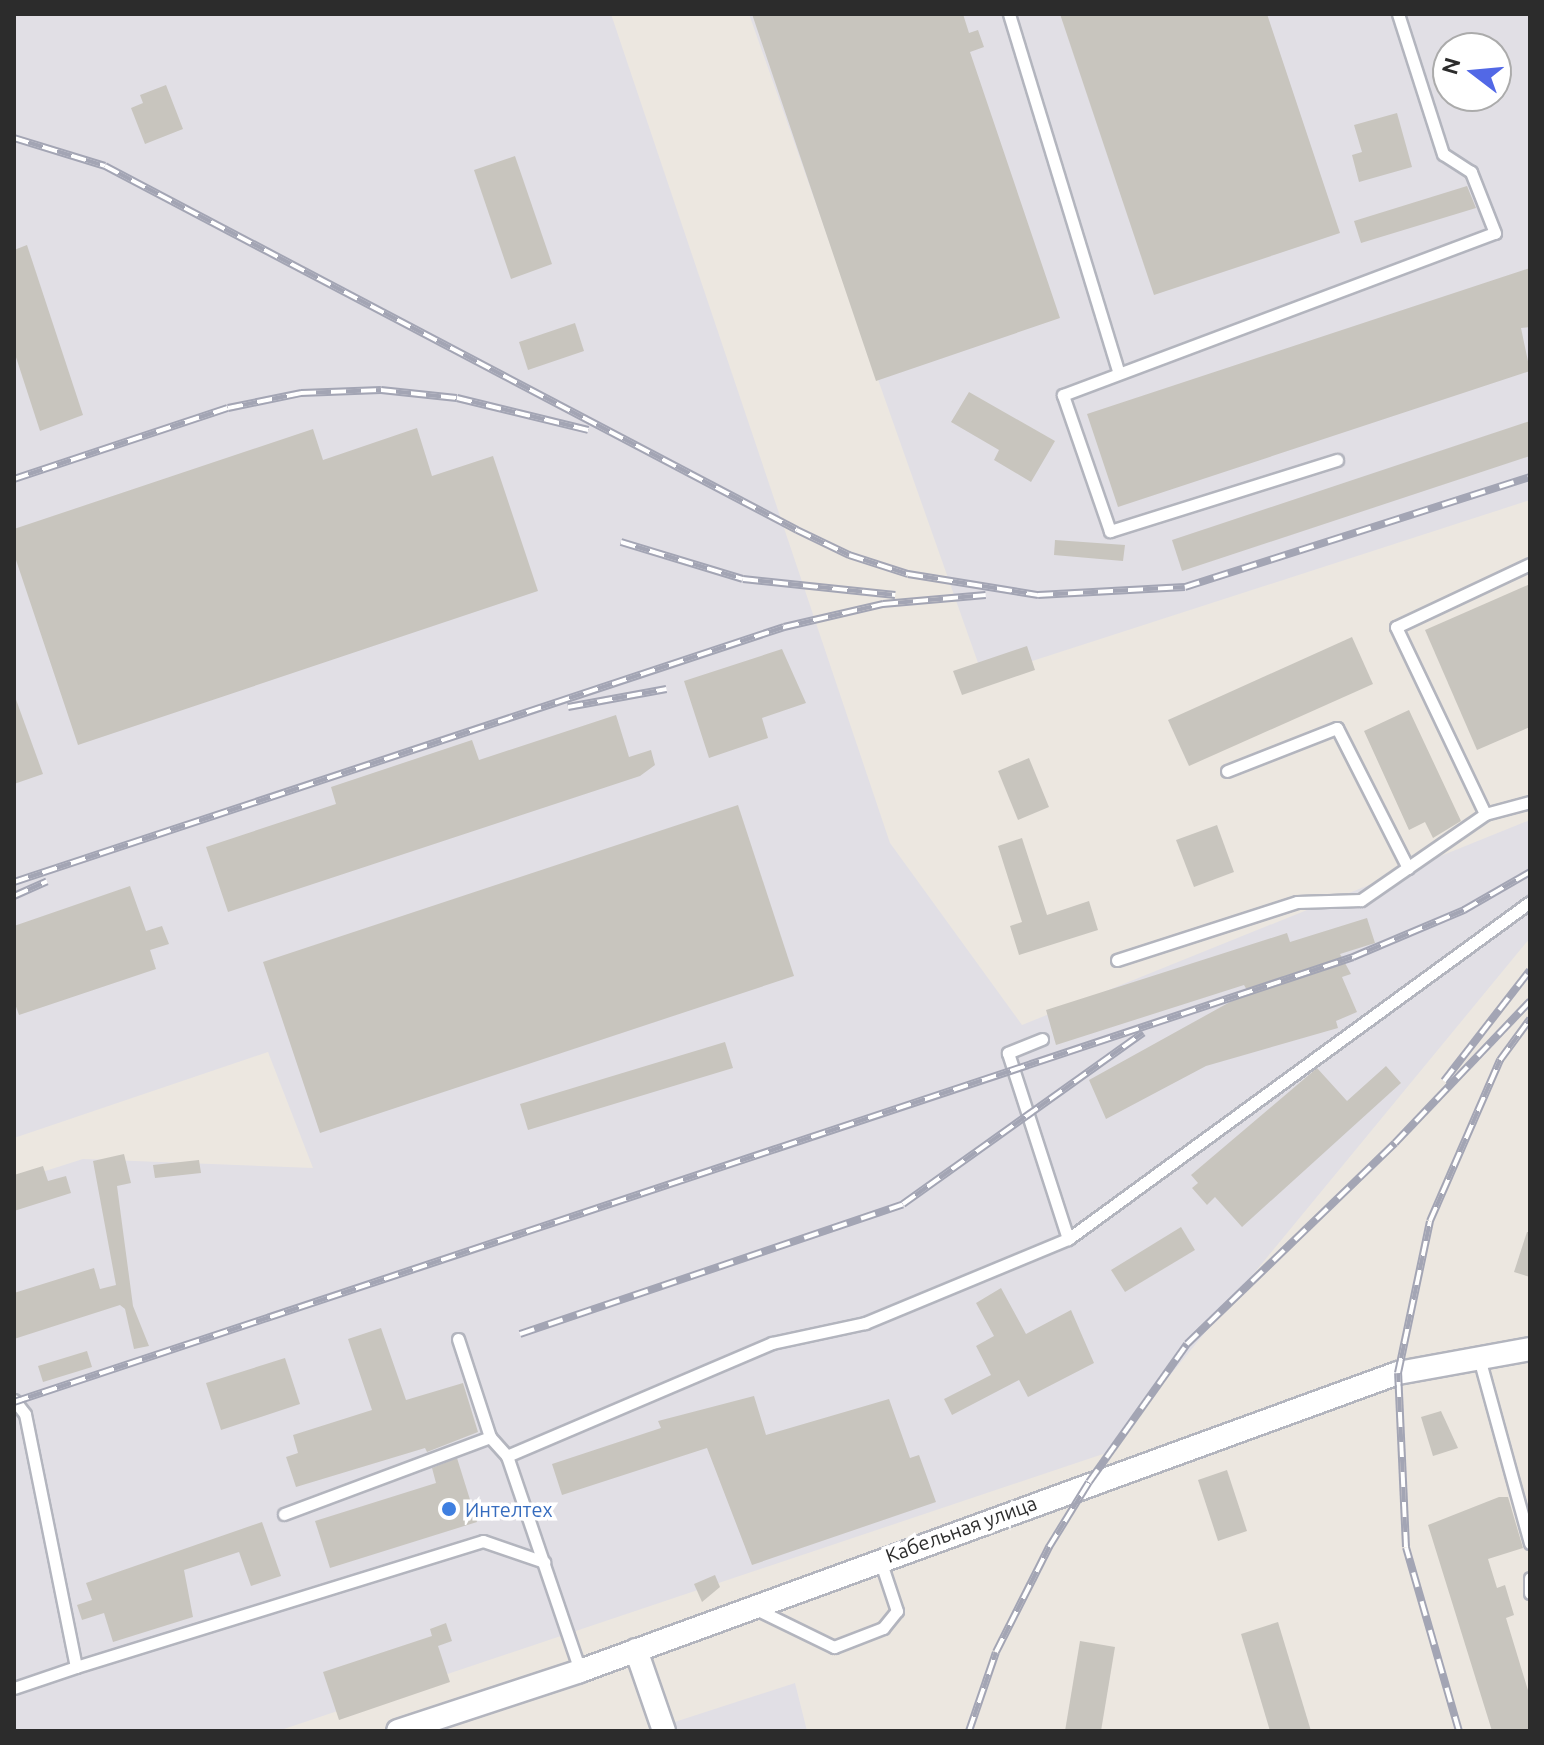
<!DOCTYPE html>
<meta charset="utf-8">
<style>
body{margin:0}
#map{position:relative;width:1544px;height:1745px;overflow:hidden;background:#ece7e0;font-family:Ubuntu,sans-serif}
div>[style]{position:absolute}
.industrial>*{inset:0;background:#e1dfe5}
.building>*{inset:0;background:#c8c5be}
.roads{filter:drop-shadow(2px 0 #b3b5be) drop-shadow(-2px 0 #b3b5be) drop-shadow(0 2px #b3b5be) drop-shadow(0 -2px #b3b5be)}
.lane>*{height:11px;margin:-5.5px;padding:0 5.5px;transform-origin:5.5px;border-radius:5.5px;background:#fff}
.street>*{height:22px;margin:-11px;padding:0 11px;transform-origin:11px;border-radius:11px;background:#fff}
.rail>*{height:8px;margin-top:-4px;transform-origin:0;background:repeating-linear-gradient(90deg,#fff 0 15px,#a3a5b4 0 30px);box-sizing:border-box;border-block:2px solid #a3a5b4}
.dots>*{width:22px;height:22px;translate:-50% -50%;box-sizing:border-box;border:4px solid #fff;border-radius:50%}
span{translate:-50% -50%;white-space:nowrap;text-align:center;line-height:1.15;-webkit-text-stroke:7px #fff;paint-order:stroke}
.shop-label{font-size:20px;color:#366cbe}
.left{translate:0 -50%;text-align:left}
.street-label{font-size:20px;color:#2c2c2c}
.frame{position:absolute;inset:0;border:16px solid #2c2c2c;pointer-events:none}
.north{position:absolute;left:1432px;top:32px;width:80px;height:80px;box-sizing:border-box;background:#fff;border:2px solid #ababab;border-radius:50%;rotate:286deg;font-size:22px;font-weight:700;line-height:32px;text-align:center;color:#2c2c2c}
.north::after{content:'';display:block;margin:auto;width:28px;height:36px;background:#5268e6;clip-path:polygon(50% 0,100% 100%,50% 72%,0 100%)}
</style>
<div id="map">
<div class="industrial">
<div style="clip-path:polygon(14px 14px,611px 14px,890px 843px,1022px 1025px,1530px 820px,1530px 938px,1106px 1453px,278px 1731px,14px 1731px,14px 1181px,83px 1159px,313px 1168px,268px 1052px,14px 1138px)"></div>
<div style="clip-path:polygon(evenodd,749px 14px,1530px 14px,1530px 500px,983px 677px,749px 14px,1448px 48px,1496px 48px,1496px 96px,1448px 96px,1448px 48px)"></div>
<div style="clip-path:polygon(795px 1683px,807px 1731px,647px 1731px)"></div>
</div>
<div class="building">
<div style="clip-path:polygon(752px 14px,963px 14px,969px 33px,978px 30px,984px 47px,970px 52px,1060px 318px,876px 381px)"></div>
<div style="clip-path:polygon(1060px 14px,1267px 14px,1340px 233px,1154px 295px)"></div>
<div style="clip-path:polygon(166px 85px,183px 129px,145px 144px,131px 108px,143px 103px,140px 95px)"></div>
<div style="clip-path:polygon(1397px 113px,1412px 167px,1359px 182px,1352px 155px,1362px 152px,1354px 125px)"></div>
<div style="clip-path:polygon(515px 156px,552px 264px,511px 279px,474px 170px)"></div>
<div style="clip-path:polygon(1467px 186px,1476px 208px,1361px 243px,1354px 221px)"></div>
<div style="clip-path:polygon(27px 245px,83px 415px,40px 431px,14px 351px,14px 250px)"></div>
<div style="clip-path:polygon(1530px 268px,1530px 327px,1521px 328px,1530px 371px,1118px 507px,1087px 414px)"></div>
<div style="clip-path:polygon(575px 323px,584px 351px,528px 370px,519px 342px)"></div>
<div style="clip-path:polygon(969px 392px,1055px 441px,1031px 482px,994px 460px,999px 450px,951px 422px)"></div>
<div style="clip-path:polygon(1530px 421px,1530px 456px,1182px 571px,1172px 540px)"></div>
<div style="clip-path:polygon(417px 428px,432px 476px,493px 456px,538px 591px,78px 745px,14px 554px,14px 529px,313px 429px,323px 460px)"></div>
<div style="clip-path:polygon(1055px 540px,1125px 545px,1123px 561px,1054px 555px)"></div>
<div style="clip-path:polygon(1530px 584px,1530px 727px,1477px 750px,1425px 630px)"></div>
<div style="clip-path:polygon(1352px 637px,1373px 684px,1189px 766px,1168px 720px)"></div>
<div style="clip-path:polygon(1027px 646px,1035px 670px,962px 695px,953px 671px)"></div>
<div style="clip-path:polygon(782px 649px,806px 703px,762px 718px,768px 738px,709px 758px,684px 681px)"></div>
<div style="clip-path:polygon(14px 694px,43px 774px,14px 784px)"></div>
<div style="clip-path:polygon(1409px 710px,1461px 821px,1433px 838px,1425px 822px,1409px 830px,1364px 731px)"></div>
<div style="clip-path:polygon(616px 715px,629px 757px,651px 750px,655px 765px,640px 776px,228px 912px,206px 847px,336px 804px,331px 787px,472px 740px,479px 760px)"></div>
<div style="clip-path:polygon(1029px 758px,1049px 807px,1018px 820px,998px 771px)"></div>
<div style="clip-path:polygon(738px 805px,794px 976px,320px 1133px,263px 962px)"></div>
<div style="clip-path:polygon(1217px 825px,1234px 872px,1194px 887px,1176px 840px)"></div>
<div style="clip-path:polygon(1022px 838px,1047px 915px,1089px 901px,1098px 930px,1019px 955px,1010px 926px,1022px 922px,998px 846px)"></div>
<div style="clip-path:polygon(130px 886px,146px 931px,162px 926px,169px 944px,150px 950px,156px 969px,19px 1015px,14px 1001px,14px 926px)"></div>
<div style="clip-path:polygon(1367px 918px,1375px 943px,1340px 954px,1351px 974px,1342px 977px,1357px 1012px,1336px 1021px,1338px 1028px,1206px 1066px,1106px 1119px,1089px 1080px,1248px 992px,1244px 985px,1056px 1045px,1046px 1010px,1287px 933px,1290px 942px)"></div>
<div style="clip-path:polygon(725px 1042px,733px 1068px,528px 1130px,520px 1104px)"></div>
<div style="clip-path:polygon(1386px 1066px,1401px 1083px,1242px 1227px,1215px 1197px,1207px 1205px,1192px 1188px,1198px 1183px,1191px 1175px,1317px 1068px,1347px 1101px)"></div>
<div style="clip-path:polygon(124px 1154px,131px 1183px,117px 1186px,133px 1306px,149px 1346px,134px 1349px,125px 1309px,120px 1305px,14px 1339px,14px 1293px,94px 1268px,100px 1289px,116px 1285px,93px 1161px)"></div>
<div style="clip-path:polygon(199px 1160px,201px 1173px,155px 1178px,153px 1165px)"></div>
<div style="clip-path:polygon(43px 1166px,48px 1181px,66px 1176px,71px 1193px,14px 1211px,14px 1175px)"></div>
<div style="clip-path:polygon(1181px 1227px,1195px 1250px,1125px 1292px,1111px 1270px)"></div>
<div style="clip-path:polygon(1527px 1232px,1530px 1232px,1530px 1277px,1514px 1272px)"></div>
<div style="clip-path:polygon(1001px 1288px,1026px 1334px,1071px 1310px,1094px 1363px,1028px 1397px,1019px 1380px,952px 1415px,944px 1399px,991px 1375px,976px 1346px,994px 1336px,976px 1303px)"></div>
<div style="clip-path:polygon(381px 1328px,406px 1400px,463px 1383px,478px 1432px,427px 1452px,425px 1448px,296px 1487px,286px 1457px,298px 1453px,293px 1435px,372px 1410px,348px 1339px)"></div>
<div style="clip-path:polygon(87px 1351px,92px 1367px,43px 1382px,38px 1366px)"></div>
<div style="clip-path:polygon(285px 1358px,300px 1404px,221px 1430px,206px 1383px)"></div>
<div style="clip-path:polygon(754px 1396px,766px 1435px,889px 1399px,910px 1458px,919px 1455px,936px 1502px,752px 1565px,707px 1448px,562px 1495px,552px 1464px,661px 1428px,658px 1421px)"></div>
<div style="clip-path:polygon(1441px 1411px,1458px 1448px,1433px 1456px,1421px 1417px)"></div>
<div style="clip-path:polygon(457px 1458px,477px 1522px,330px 1568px,315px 1521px,436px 1483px,432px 1468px)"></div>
<div style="clip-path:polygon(1227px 1470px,1247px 1531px,1218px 1541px,1198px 1480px)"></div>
<div style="clip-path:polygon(1499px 1497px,1508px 1497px,1523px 1548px,1488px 1559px,1497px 1588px,1505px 1585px,1514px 1615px,1506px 1618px,1530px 1697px,1530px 1731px,1492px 1731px,1428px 1525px)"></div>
<div style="clip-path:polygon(262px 1522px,281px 1576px,251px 1586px,239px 1552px,184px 1570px,193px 1617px,113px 1642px,104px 1613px,82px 1620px,77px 1605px,92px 1600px,86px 1583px)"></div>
<div style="clip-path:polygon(715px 1575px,720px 1587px,702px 1602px,694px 1584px)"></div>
<div style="clip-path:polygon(1278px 1622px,1311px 1731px,1270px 1731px,1241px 1634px)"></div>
<div style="clip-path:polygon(446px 1623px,452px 1641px,438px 1646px,450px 1682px,339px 1720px,323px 1672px,432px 1636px,430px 1629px)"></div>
<div style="clip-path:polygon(1080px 1641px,1115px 1647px,1101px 1731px,1065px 1731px)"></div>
</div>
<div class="roads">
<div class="lane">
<div style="left:1009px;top:14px;width:375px;rotate:73deg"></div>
<div style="left:1337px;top:460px;width:238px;rotate:162.6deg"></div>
<div style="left:1110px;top:531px;width:144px;rotate:-109.1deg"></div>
<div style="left:1063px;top:395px;width:461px;rotate:-20.6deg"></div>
<div style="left:1495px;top:233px;width:66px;rotate:-111.5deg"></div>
<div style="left:1471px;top:172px;width:33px;rotate:-147deg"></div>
<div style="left:1443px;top:154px;width:147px;rotate:-107.8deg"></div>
<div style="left:1530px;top:564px;width:148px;rotate:154.8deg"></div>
<div style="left:1396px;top:627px;width:207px;rotate:64.5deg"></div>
<div style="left:1485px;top:814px;width:47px;rotate:-14.9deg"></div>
<div style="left:1227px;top:771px;width:118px;rotate:-21.4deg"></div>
<div style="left:1337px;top:728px;width:157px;rotate:63.1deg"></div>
<div style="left:1117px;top:960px;width:189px;rotate:-17.9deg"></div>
<div style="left:1297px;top:902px;width:64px;rotate:-1.8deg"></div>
<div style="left:1361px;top:900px;width:151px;rotate:-34.7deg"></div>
<div style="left:1042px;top:1039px;width:37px;rotate:158deg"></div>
<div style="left:1008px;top:1053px;width:195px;rotate:72.1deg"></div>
<div style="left:458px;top:1339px;width:103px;rotate:71.9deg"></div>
<div style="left:490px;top:1437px;width:25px;rotate:48deg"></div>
<div style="left:507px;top:1456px;width:227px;rotate:71.2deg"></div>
<div style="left:1479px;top:1358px;width:192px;rotate:74.6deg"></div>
<div style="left:14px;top:1400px;width:18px;rotate:52deg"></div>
<div style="left:25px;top:1414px;width:258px;rotate:78.6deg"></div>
<div style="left:76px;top:1667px;width:65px;rotate:161.3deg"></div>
<div style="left:507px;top:1456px;width:288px;rotate:-23.1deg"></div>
<div style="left:772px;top:1343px;width:95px;rotate:-12.1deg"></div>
<div style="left:865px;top:1323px;width:220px;rotate:-22.5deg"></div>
<div style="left:1068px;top:1239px;width:572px;rotate:-36.11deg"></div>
<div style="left:284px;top:1514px;width:220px;rotate:-20.5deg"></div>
<div style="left:1530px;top:1578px;width:15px;rotate:90deg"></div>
<div style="left:756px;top:1609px;width:87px;rotate:26deg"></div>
<div style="left:834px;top:1647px;width:53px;rotate:-21.2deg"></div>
<div style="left:883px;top:1628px;width:22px;rotate:-51deg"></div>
<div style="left:897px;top:1611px;width:54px;rotate:-108.4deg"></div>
<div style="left:76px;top:1667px;width:426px;rotate:-17.2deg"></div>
<div style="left:483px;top:1541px;width:65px;rotate:19deg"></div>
</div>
<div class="street">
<div style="left:636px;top:1650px;width:86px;rotate:70.9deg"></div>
<div style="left:398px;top:1731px;width:192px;rotate:-18.2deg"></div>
<div style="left:580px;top:1671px;width:871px;rotate:-20.02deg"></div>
<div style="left:1398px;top:1373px;width:134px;rotate:-10.3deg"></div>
</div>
</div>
<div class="rail">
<div style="left:14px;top:138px;width:95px;rotate:17.1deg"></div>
<div style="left:105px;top:166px;width:782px;rotate:27.74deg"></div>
<div style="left:797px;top:530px;width:58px;rotate:25.7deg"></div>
<div style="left:849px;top:555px;width:62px;rotate:17.9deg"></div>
<div style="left:908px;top:574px;width:132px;rotate:9.2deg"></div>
<div style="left:1038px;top:595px;width:147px;rotate:-3.1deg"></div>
<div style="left:1185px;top:587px;width:362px;rotate:-17.7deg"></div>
<div style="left:14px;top:479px;width:225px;rotate:-18.4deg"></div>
<div style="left:228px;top:408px;width:75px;rotate:-11.6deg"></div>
<div style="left:301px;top:393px;width:80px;rotate:-2.1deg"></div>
<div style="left:381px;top:390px;width:76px;rotate:6deg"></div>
<div style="left:457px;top:398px;width:135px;rotate:13.7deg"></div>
<div style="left:621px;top:542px;width:127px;rotate:16.9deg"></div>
<div style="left:743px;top:579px;width:153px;rotate:6deg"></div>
<div style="left:568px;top:707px;width:100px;rotate:-10.4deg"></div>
<div style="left:14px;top:882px;width:811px;rotate:-18.32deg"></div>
<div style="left:784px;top:627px;width:102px;rotate:-13.1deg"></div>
<div style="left:883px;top:604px;width:103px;rotate:-5deg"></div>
<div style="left:14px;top:896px;width:36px;rotate:-24deg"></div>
<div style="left:1444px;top:1081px;width:140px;rotate:-52.2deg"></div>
<div style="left:520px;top:1334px;width:404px;rotate:-18.7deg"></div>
<div style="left:903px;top:1204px;width:295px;rotate:-35.5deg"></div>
<div style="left:14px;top:1402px;width:1411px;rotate:-18.38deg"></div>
<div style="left:1353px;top:957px;width:121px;rotate:-22.9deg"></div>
<div style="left:1464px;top:910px;width:76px;rotate:-29.9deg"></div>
<div style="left:969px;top:1731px;width:83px;rotate:-71.1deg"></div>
<div style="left:996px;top:1652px;width:118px;rotate:-63.2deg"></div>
<div style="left:1049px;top:1547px;width:76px;rotate:-58.4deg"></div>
<div style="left:1089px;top:1482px;width:169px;rotate:-54.6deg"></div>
<div style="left:1187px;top:1344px;width:289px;rotate:-44deg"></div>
<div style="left:1395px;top:1143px;width:196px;rotate:-46.4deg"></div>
<div style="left:1459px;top:1731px;width:191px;rotate:-106.1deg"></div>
<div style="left:1406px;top:1547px;width:174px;rotate:-92.6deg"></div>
<div style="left:1398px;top:1373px;width:155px;rotate:-78.1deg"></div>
<div style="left:1430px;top:1221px;width:176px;rotate:-66.5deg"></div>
<div style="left:1500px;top:1060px;width:51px;rotate:-53.8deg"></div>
</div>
<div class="dots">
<div style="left:449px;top:1509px;background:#3f7fe0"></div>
</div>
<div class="shop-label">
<span class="left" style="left:465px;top:1509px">Интелтех</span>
</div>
<div class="street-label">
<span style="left:961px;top:1529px;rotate:-20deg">Кабельная улица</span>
</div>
<div class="frame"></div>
<div class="north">N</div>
</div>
